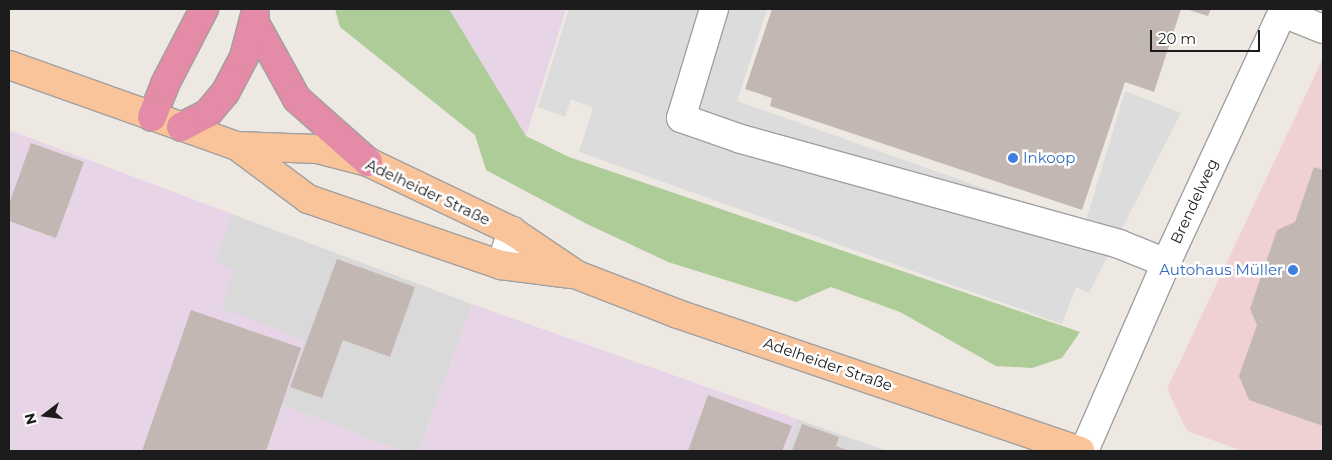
<!DOCTYPE html>
<meta charset="utf-8">
<style>
body{margin:0}
#map{position:relative;width:1332px;height:460px;overflow:hidden;background:#eee8e2;font-family:Montserrat,sans-serif}
div>[style]{position:absolute}
.residential>*{inset:0;background:#dad9da}
.commercial>*{inset:0;background:#efd1d4}
.industrial>*{inset:0;background:#e7d4e6}
.forest>*{inset:0;background:#aecc98}
.parking>*{inset:0;background:#dcdcdc}
.building>*{inset:0;background:#c2b7b2}
.roads{filter:drop-shadow(1px 0 #a0a0a0) drop-shadow(-1px 0 #a0a0a0) drop-shadow(0 1px #a0a0a0) drop-shadow(0 -1px #a0a0a0)}
.minor>*{height:28px;margin:-14px;padding:0 14px;transform-origin:14px;border-radius:14px;background:#fff}
.major>*{height:28px;margin:-14px;padding:0 14px;transform-origin:14px;border-radius:14px;background:#fac49b}
.highway>*{height:28px;margin:-14px;padding:0 14px;transform-origin:14px;border-radius:14px;background:#e48ba7}
.dots>*{width:14px;height:14px;translate:-50% -50%;box-sizing:border-box;border:2px solid #fff;border-radius:50%}
span{translate:-50% -50%;white-space:nowrap;text-align:center;line-height:1.15;-webkit-text-stroke:5px #fff;paint-order:stroke}
.shop-label{font-size:15px;color:#366cbe}
.left{translate:0 -50%;text-align:left}
.right{translate:-100% -50%;text-align:right}
.street-label{font-size:15px;color:#1c1c1c}
.frame{position:absolute;inset:0;border:10px solid #1c1c1c;pointer-events:none}
.north{position:absolute;left:20px;top:390px;width:50px;height:50px;-webkit-text-stroke:4px #fff;paint-order:stroke;rotate:255deg;font-size:14px;font-weight:700;line-height:20px;text-align:center;color:#1c1c1c}
.north::after{content:'';display:block;margin:auto;width:18px;height:22px;background:#1c1c1c;clip-path:polygon(50% 0,100% 100%,50% 72%,0 100%)}
.scale{position:absolute;left:1150px;top:30px;width:110px;height:22px;box-sizing:border-box;border:2px solid #1c1c1c;border-top:0;padding-left:6px;font-size:15px;line-height:18px;white-space:nowrap;color:#1c1c1c;-webkit-text-stroke:4px #fff;paint-order:stroke}
</style>
<div id="map">
<div class="residential">
<div style="clip-path:polygon(232px 214px,472px 304px,419px 451px,401px 451px,283px 405px,221px 308px,215px 261px)"></div>
<div style="clip-path:polygon(797px 419px,887px 451px,786px 451px)"></div>
</div>
<div class="commercial">
<div style="clip-path:polygon(1323px 58px,1323px 451px,1243px 451px,1187px 431px,1167px 389px)"></div>
</div>
<div class="industrial">
<div style="clip-path:polygon(449px 9px,566px 9px,526px 136px,501px 95px)"></div>
<div style="clip-path:polygon(9px 130px,232px 214px,215px 261px,234px 270px,221px 308px,305px 340px,283px 405px,401px 451px,9px 451px)"></div>
<div style="clip-path:polygon(472px 304px,797px 419px,786px 451px,419px 451px)"></div>
</div>
<div class="forest">
<div style="clip-path:polygon(335px 9px,449px 9px,526px 136px,569px 157px,1080px 332px,1062px 358px,1032px 368px,996px 366px,900px 312px,831px 287px,796px 302px,668px 262px,587px 224px,486px 170px,475px 135px,340px 27px)"></div>
</div>
<div class="parking">
<div style="clip-path:polygon(569px 9px,767px 9px,737px 101px,1085px 224px,1125px 91px,1181px 113px,1089px 293px,1076px 287px,1062px 324px,579px 152px,593px 108px,571px 99px,565px 117px,538px 107px)"></div>
</div>
<div class="building">
<div style="clip-path:polygon(772px 9px,1181px 9px,1154px 92px,1125px 82px,1082px 210px,770px 106px,772px 98px,745px 89px)"></div>
<div style="clip-path:polygon(1186px 9px,1211px 9px,1208px 16px)"></div>
<div style="clip-path:polygon(31px 143px,84px 162px,56px 238px,9px 221px,9px 204px)"></div>
<div style="clip-path:polygon(1314px 167px,1323px 170px,1323px 426px,1249px 400px,1239px 376px,1257px 325px,1250px 309px,1277px 230px,1295px 222px)"></div>
<div style="clip-path:polygon(337px 259px,415px 287px,390px 357px,343px 340px,322px 398px,290px 387px)"></div>
<div style="clip-path:polygon(191px 310px,301px 348px,266px 451px,142px 451px)"></div>
<div style="clip-path:polygon(708px 395px,792px 426px,782px 451px,688px 451px)"></div>
<div style="clip-path:polygon(802px 424px,839px 437px,836px 446px,849px 451px,792px 451px)"></div>
</div>
<div class="roads">
<div class="minor">
<div style="left:714px;top:9px;width:114px;rotate:106.8deg"></div>
<div style="left:681px;top:118px;width:64px;rotate:19.3deg"></div>
<div style="left:741px;top:139px;width:392px;rotate:15.5deg"></div>
<div style="left:1119px;top:244px;width:51px;rotate:22deg"></div>
<div style="left:1283px;top:13px;width:43px;rotate:21.8deg"></div>
<div style="left:501px;top:265px;width:36px;rotate:-72deg"></div>
<div style="left:1084px;top:451px;width:205px;rotate:-66.4deg"></div>
<div style="left:1166px;top:263px;width:280px;rotate:-65.1deg"></div>
</div>
<div class="major">
<div style="left:9px;top:65px;width:242px;rotate:19.6deg"></div>
<div style="left:237px;top:146px;width:80px;rotate:2.1deg"></div>
<div style="left:317px;top:149px;width:53px;rotate:14.3deg"></div>
<div style="left:368px;top:162px;width:160px;rotate:25.6deg"></div>
<div style="left:512px;top:231px;width:78px;rotate:34.1deg"></div>
<div style="left:577px;top:275px;width:108px;rotate:21.1deg"></div>
<div style="left:678px;top:314px;width:425px;rotate:18.8deg"></div>
<div style="left:237px;top:146px;width:89px;rotate:36.7deg"></div>
<div style="left:308px;top:199px;width:204px;rotate:18.9deg"></div>
<div style="left:501px;top:265px;width:71px;rotate:7.3deg"></div>
</div>
<div class="highway">
<div style="left:255px;top:23px;width:87px;rotate:61.1deg"></div>
<div style="left:297px;top:99px;width:95px;rotate:41.6deg"></div>
<div style="left:152px;top:117px;width:35px;rotate:-68deg"></div>
<div style="left:165px;top:84px;width:85px;rotate:-62.5deg"></div>
<div style="left:181px;top:127px;width:30px;rotate:-27deg"></div>
<div style="left:208px;top:113px;width:26px;rotate:-50deg"></div>
<div style="left:225px;top:93px;width:41px;rotate:-62.2deg"></div>
<div style="left:244px;top:57px;width:43px;rotate:-75.3deg"></div>
</div>
</div>
<div class="dots">
<div style="left:1013px;top:158px;background:#3f7fe0"></div>
<div style="left:1293px;top:270px;background:#3f7fe0"></div>
</div>
<div class="shop-label">
<span class="left" style="left:1023px;top:158px">Inkoop</span>
<span class="right" style="left:1283px;top:270px">Autohaus Müller</span>
</div>
<div class="street-label">
<span style="left:428px;top:192px;rotate:25deg">Adelheider Straße</span>
<span style="left:1194px;top:201px;rotate:-65deg">Brendelweg</span>
<span style="left:828px;top:364px;rotate:19deg">Adelheider Straße</span>
</div>
<div class="frame"></div>
<div class="north">N</div>
<div class="scale">20 m</div>
</div>
